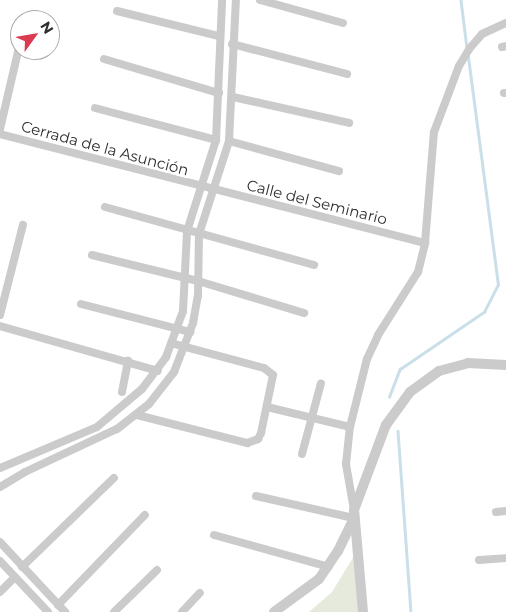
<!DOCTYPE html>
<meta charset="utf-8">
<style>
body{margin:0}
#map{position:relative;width:506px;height:612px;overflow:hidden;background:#fff;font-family:Montserrat,sans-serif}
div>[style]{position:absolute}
.green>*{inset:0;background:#e5eadc}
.stream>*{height:2.5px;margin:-1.25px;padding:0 1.25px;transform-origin:1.25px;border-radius:1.25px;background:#cadfe9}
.minor>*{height:8px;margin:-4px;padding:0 4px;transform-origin:4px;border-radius:4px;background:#cbcbcb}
.tertiary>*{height:10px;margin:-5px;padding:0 5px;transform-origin:5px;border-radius:5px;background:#cbcbcb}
span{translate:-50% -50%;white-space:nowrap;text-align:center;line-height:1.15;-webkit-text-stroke:5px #fff;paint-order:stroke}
.street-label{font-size:15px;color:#2e2e2e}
.north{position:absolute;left:10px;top:10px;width:50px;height:50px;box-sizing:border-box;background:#fff;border:1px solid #ababab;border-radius:50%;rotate:58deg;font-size:14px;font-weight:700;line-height:20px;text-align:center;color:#2e2e2e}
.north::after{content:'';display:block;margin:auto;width:18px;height:22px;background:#da3b50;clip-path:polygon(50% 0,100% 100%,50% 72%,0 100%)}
</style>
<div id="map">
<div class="green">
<div style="clip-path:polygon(354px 556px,364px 612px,309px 612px,332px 592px)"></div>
</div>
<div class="stream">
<div style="left:461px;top:0;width:48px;rotate:82.9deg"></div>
<div style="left:389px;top:397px;width:30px;rotate:-69deg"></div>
<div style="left:400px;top:369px;width:102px;rotate:-34.2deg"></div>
<div style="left:484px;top:312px;width:30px;rotate:-63deg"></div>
<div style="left:498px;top:285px;width:231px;rotate:-97.5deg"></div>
<div style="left:398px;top:431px;width:181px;rotate:85.9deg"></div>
</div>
<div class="minor">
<div style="left:260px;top:0;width:86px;rotate:15.5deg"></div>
<div style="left:117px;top:11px;width:105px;rotate:13.8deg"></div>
<div style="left:232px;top:44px;width:119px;rotate:14.6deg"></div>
<div style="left:502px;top:47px;width:4px;rotate:-14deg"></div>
<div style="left:104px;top:59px;width:120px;rotate:16.5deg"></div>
<div style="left:504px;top:93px;width:2px"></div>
<div style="left:233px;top:97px;width:119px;rotate:12.6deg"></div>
<div style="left:95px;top:108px;width:125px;rotate:14.8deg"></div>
<div style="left:0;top:129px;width:88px;rotate:-76.9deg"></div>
<div style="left:0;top:134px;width:439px;rotate:14.4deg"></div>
<div style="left:229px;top:141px;width:114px;rotate:15.3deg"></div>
<div style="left:105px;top:207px;width:217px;rotate:15.5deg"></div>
<div style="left:92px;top:255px;width:109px;rotate:13.8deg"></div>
<div style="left:198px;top:281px;width:111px;rotate:16.8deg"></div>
<div style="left:81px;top:304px;width:113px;rotate:14.4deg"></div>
<div style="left:0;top:315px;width:93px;rotate:-75.7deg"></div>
<div style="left:0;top:326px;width:164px;rotate:15.9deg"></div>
<div style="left:122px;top:392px;width:32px;rotate:-79deg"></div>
<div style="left:267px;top:407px;width:85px;rotate:13.5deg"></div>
<div style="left:137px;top:415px;width:114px;rotate:14.3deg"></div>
<div style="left:247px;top:443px;width:12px;rotate:-20deg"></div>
<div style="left:258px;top:439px;width:7px;rotate:-63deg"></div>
<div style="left:261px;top:433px;width:59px;rotate:-78.3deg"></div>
<div style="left:273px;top:375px;width:11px;rotate:-142deg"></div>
<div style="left:264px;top:368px;width:96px;rotate:-165deg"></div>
<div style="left:302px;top:454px;width:73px;rotate:-75deg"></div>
<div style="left:0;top:468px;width:105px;rotate:-22.9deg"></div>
<div style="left:97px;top:427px;width:59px;rotate:-40.2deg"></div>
<div style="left:142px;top:389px;width:40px;rotate:-53deg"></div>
<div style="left:166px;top:357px;width:49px;rotate:-69.7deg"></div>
<div style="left:183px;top:311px;width:80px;rotate:-87.1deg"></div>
<div style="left:187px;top:231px;width:96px;rotate:-72.3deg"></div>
<div style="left:216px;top:140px;width:140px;rotate:-87.5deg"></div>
<div style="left:0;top:487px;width:29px;rotate:-31deg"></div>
<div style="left:25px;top:472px;width:102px;rotate:-25.1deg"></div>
<div style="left:117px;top:429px;width:41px;rotate:-38deg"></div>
<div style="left:149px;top:404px;width:41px;rotate:-52deg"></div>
<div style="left:174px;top:372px;width:53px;rotate:-68.8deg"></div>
<div style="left:193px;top:323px;width:27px;rotate:-80deg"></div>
<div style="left:198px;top:296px;width:62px;rotate:-89.1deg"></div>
<div style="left:199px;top:234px;width:98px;rotate:-72.1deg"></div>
<div style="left:229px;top:141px;width:141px;rotate:-87.2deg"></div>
<div style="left:256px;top:496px;width:100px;rotate:12.7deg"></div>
<div style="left:354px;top:510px;width:47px;rotate:-99.9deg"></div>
<div style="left:346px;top:464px;width:37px;rotate:-84deg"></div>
<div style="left:350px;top:427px;width:70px;rotate:-76deg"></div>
<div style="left:367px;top:359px;width:26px;rotate:-65deg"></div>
<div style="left:378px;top:335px;width:75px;rotate:-57.6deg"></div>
<div style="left:418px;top:272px;width:30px;rotate:-76deg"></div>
<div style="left:425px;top:243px;width:111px;rotate:-85.4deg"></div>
<div style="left:434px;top:132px;width:71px;rotate:-69.3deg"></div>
<div style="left:459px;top:66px;width:21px;rotate:-59deg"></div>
<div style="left:470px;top:48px;width:18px;rotate:-49deg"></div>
<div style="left:482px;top:34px;width:26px;rotate:-25deg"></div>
<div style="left:496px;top:512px;width:10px;rotate:-6deg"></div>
<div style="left:214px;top:535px;width:119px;rotate:15.5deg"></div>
<div style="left:0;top:542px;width:96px;rotate:47.1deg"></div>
<div style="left:479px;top:560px;width:27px;rotate:-4deg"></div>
<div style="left:0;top:561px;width:70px;rotate:46.7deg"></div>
<div style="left:22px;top:567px;width:128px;rotate:-44.1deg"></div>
<div style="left:0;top:592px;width:21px;rotate:-45deg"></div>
<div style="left:58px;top:605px;width:125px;rotate:-46deg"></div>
<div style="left:114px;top:612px;width:60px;rotate:-44.3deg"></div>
<div style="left:182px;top:612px;width:26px;rotate:-47deg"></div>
</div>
<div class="tertiary">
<div style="left:274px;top:612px;width:56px;rotate:-36.3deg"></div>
<div style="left:319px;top:579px;width:34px;rotate:-56deg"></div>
<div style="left:338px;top:551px;width:37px;rotate:-64deg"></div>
<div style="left:363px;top:612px;width:102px;rotate:-95deg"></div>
<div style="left:354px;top:510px;width:91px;rotate:-69.4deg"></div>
<div style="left:386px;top:425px;width:41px;rotate:-54deg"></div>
<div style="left:410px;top:392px;width:36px;rotate:-36deg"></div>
<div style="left:439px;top:371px;width:30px;rotate:-15deg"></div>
<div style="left:468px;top:363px;width:38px;rotate:3deg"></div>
</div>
<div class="street-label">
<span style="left:105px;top:148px;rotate:15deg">Cerrada de la Asunción</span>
<span style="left:317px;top:202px;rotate:14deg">Calle del Seminario</span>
</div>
<div class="north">N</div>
</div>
